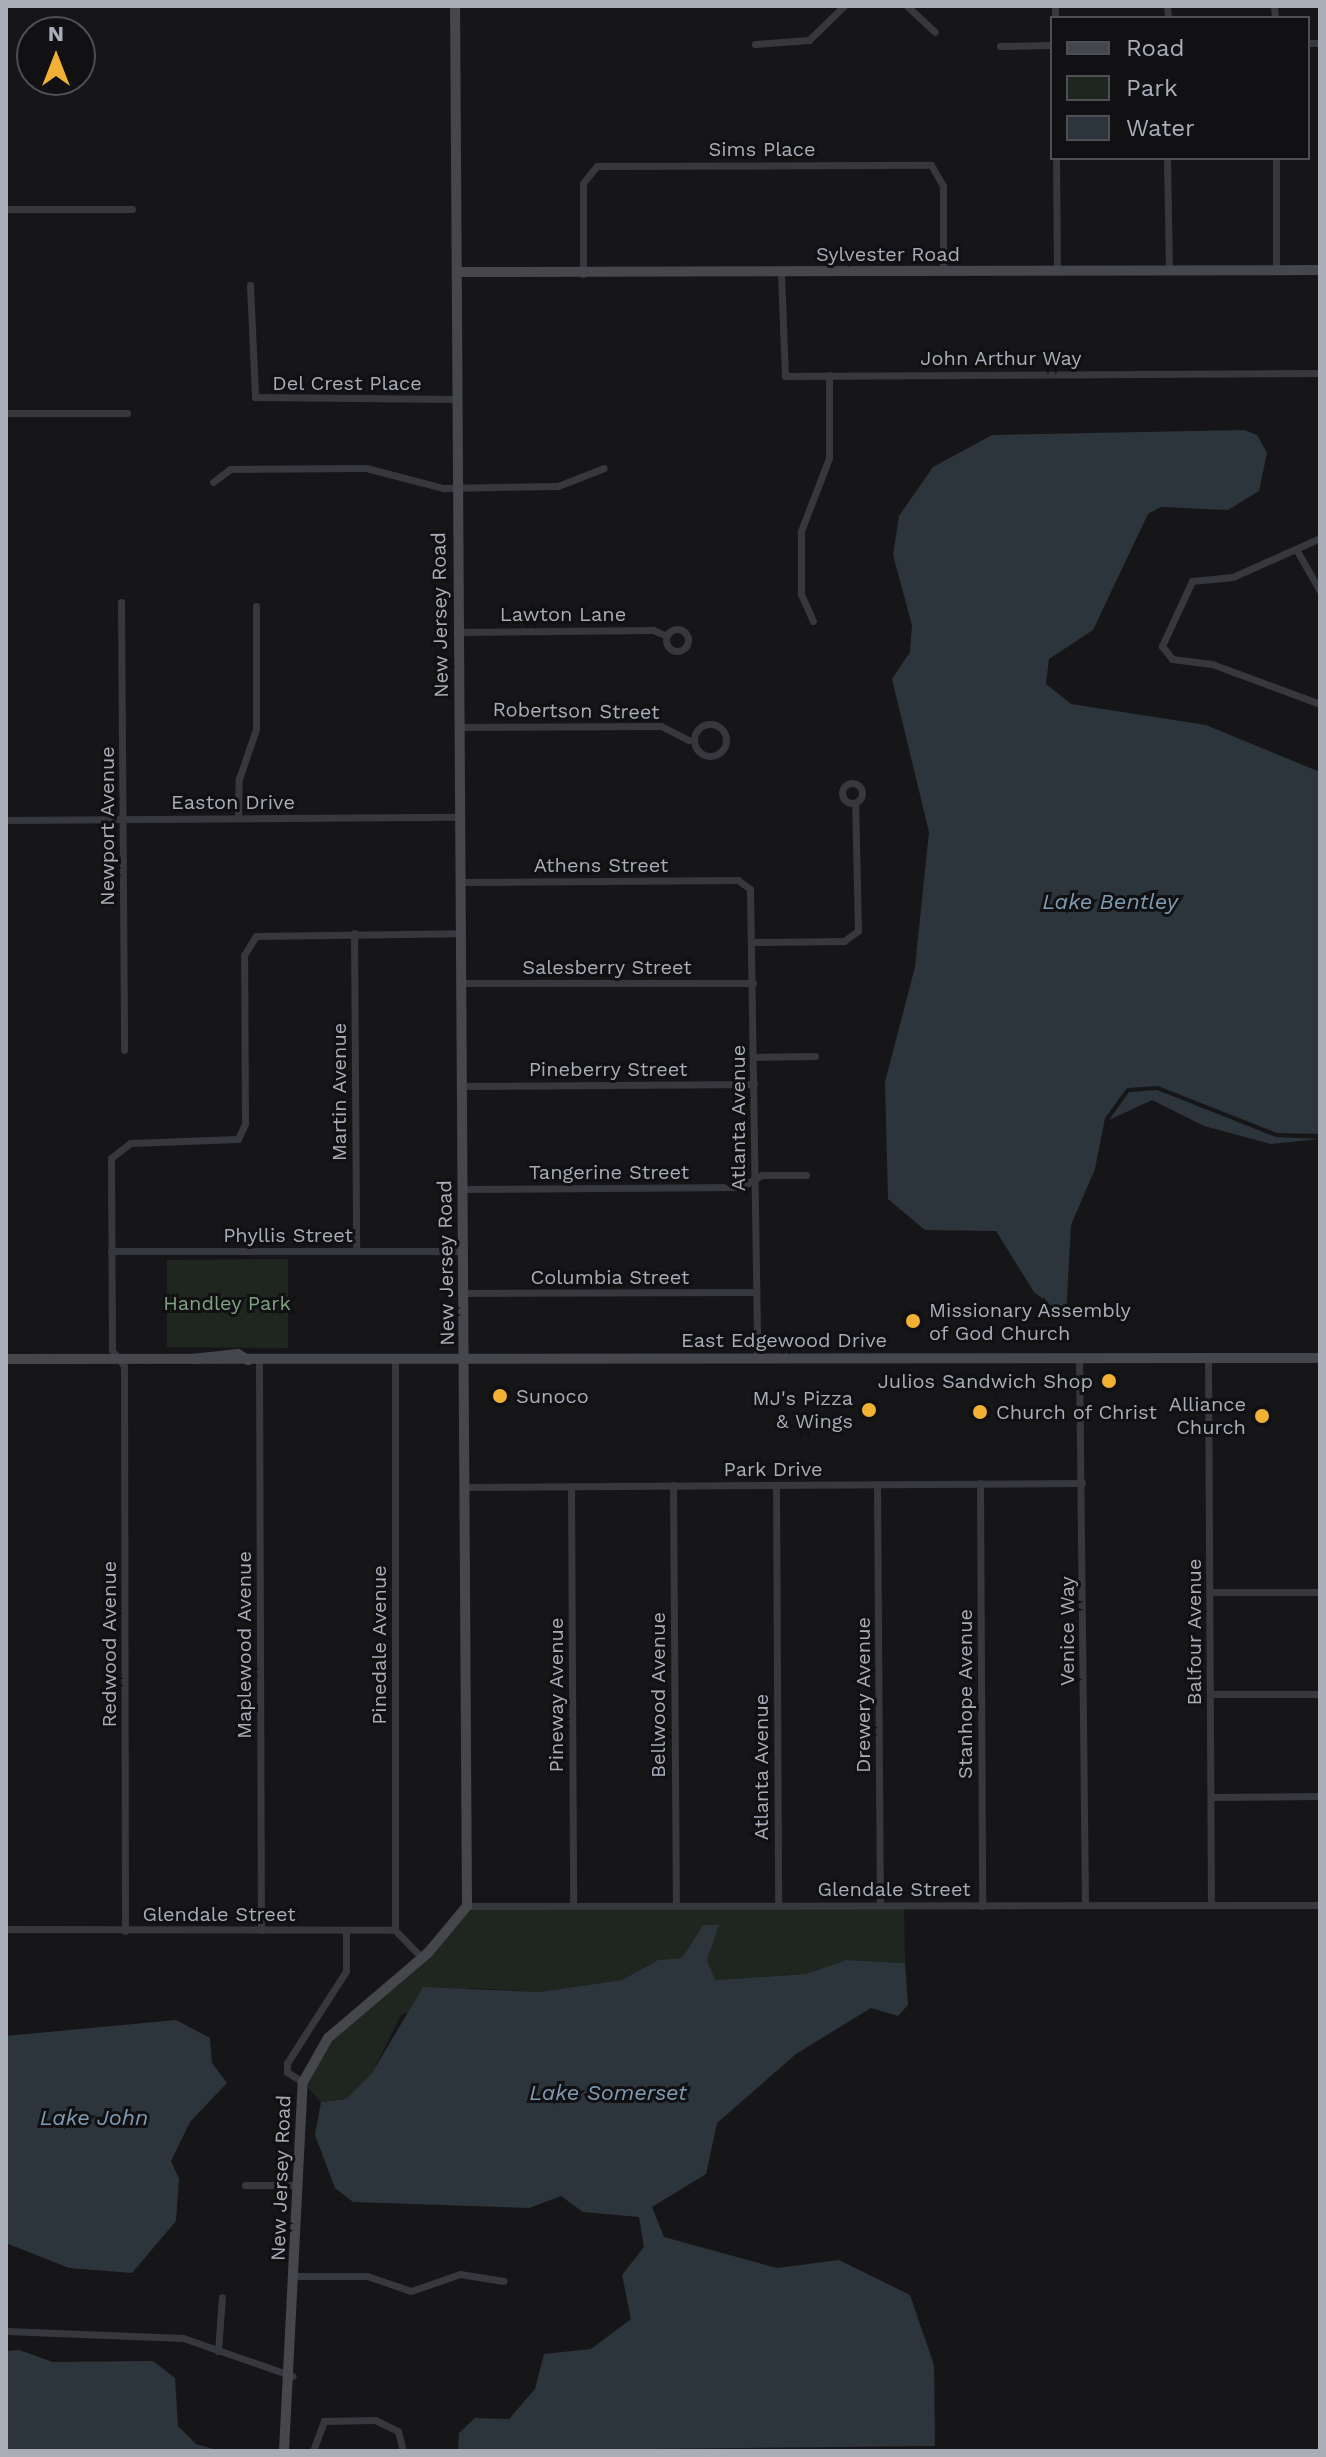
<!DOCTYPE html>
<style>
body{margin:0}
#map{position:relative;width:1326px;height:2457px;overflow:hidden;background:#161618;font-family:"Work Sans",sans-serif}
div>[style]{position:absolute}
.green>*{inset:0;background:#1e261f}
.water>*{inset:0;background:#2c353c}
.street>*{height:7px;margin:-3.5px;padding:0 3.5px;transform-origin:3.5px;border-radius:3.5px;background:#37383d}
.street>.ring{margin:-3.5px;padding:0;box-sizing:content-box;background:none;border:7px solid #37383d;border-radius:50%}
.secondary>*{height:10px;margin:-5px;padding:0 5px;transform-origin:5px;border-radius:5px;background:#45474d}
.dots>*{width:22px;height:22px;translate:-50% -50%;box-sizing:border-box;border:4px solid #111113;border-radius:50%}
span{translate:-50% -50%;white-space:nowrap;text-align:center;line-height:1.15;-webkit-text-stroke:6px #111113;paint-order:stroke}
.street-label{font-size:20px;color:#a8adb8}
.park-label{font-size:20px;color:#7fa381}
.poi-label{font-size:20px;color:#a8adb8}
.left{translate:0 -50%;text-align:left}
.right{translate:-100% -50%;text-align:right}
.water-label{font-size:22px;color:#7f9bb3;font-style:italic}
.frame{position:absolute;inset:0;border:8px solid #a8adb8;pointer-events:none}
.legend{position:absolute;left:1050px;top:16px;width:260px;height:144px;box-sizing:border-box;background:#111113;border:2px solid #4d4f55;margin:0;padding:10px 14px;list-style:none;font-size:24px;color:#a8adb8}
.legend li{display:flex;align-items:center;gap:16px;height:40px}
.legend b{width:40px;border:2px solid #4d4f55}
.north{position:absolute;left:16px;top:16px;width:80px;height:80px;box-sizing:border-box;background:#111113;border:2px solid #4d4f55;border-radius:50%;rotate:0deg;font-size:22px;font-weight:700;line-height:32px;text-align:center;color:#a8adb8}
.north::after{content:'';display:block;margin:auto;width:28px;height:36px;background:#f2b134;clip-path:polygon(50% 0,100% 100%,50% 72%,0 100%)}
</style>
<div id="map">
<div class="green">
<div style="clip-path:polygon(288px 1259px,288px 1348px,167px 1347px,167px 1260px)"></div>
<div style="clip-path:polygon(904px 1905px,905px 1963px,846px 1960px,806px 1974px,714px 1980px,707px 1960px,718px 1925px,703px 1925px,682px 1958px,658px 1960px,622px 1980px,540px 1992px,469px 1988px,401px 2015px,372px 2073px,346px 2099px,321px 2102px,303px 2082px,317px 2053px,467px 1906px)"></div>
</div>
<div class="water">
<div style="clip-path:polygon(1244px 430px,1257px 435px,1267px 453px,1259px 491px,1228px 510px,1161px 507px,1148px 514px,1093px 630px,1049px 659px,1046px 684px,1071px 704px,1206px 725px,1320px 772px,1320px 1134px,1277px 1133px,1158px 1086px,1127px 1088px,1105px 1118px,1095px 1169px,1071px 1225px,1066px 1317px,1034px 1292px,996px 1231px,925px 1230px,888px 1199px,885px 1082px,915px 967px,929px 832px,892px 679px,910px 652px,912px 625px,893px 555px,899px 516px,933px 467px,992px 435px)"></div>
<div style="clip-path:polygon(1157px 1090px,1276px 1137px,1320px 1139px,1271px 1144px,1204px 1126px,1152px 1100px,1109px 1120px,1129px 1092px)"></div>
<div style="clip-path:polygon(703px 1925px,719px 1925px,707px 1960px,715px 1980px,806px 1974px,846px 1960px,905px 1963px,908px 2005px,898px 2016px,871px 2008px,796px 2054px,717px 2123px,706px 2174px,652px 2207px,664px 2237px,777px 2268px,839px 2260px,910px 2295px,934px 2365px,935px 2446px,458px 2451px,459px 2433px,475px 2418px,509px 2419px,535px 2389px,544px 2354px,591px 2349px,631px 2319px,622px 2275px,644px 2247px,639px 2217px,583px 2212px,561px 2196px,529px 2208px,353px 2202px,335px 2188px,315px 2135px,321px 2102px,346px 2099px,372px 2073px,423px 1987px,540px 1992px,622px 1980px,658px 1960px,682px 1958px)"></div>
<div style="clip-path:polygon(176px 2020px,210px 2038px,212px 2063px,227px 2083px,190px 2122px,171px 2161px,179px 2179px,176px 2221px,132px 2273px,69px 2268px,6px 2243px,6px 2036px)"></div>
<div style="clip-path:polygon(19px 2350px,53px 2362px,153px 2361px,175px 2378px,178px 2426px,196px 2444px,220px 2451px,6px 2451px,6px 2351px)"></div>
</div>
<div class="street">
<div style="left:907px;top:6px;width:38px;rotate:43deg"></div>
<div style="left:1055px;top:6px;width:12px;rotate:90deg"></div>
<div style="left:1167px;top:6px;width:12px;rotate:85deg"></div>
<div style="left:1274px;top:6px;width:12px;rotate:85deg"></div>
<div style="left:1308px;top:43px;width:12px"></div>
<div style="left:755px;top:44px;width:54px;rotate:-4.2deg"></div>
<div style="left:809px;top:40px;width:49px;rotate:-44.2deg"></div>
<div style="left:1000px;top:46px;width:52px;rotate:-1.1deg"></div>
<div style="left:1056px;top:158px;width:113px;rotate:89.5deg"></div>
<div style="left:1167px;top:158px;width:113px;rotate:89deg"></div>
<div style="left:1276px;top:158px;width:112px;rotate:90deg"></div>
<div style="left:6px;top:209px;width:126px"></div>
<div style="left:781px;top:273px;width:103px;rotate:87.8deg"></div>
<div style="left:785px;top:376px;width:535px;rotate:-0.32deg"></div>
<div style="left:583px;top:274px;width:91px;rotate:-90deg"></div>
<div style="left:583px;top:183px;width:22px;rotate:-51deg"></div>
<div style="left:597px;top:166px;width:334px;rotate:-0.2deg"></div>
<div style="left:931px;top:165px;width:24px;rotate:60deg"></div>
<div style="left:943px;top:186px;width:85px;rotate:90deg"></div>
<div style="left:250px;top:285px;width:112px;rotate:87.4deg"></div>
<div style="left:255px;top:397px;width:201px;rotate:0.6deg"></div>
<div style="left:6px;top:413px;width:121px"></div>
<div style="left:213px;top:482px;width:21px;rotate:-37deg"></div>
<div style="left:230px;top:469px;width:136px;rotate:-0.4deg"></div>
<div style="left:366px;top:468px;width:80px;rotate:14.6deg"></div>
<div style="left:443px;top:488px;width:115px;rotate:-1deg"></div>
<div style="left:558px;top:486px;width:49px;rotate:-21.4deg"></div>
<div style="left:1320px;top:538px;width:95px;rotate:155.9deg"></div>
<div style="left:1233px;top:577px;width:41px;rotate:174.4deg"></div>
<div style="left:1192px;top:581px;width:72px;rotate:114.8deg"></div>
<div style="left:1162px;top:646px;width:16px;rotate:52deg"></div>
<div style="left:1172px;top:659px;width:40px;rotate:7.1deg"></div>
<div style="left:1212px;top:664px;width:115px;rotate:20.3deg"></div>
<div style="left:1296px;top:549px;width:48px;rotate:60.3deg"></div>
<div style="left:121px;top:602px;width:448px;rotate:89.6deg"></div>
<div style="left:813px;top:621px;width:30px;rotate:-114deg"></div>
<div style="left:801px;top:594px;width:63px;rotate:-90deg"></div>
<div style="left:801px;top:531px;width:78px;rotate:-69deg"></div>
<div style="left:829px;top:458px;width:83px;rotate:-90deg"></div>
<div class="ring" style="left:666px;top:629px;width:15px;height:15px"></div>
<div style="left:458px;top:632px;width:195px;rotate:-0.6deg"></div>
<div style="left:653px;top:630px;width:15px;rotate:23deg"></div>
<div class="ring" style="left:694px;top:724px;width:25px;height:25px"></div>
<div style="left:459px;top:727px;width:202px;rotate:-0.3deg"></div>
<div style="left:661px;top:726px;width:31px;rotate:27deg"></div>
<div class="ring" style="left:842px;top:783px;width:13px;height:13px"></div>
<div style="left:238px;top:818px;width:39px;rotate:-89deg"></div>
<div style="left:239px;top:779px;width:53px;rotate:-71.2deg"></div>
<div style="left:256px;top:729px;width:123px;rotate:-90deg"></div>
<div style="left:6px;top:820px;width:453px;rotate:-0.4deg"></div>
<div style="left:460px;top:882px;width:278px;rotate:-0.4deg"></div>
<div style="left:738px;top:880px;width:15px;rotate:37deg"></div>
<div style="left:750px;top:889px;width:469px;rotate:89.1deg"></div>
<div style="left:354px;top:933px;width:318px;rotate:89.6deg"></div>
<div style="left:753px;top:942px;width:91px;rotate:-0.6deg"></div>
<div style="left:844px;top:941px;width:17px;rotate:-36deg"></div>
<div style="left:858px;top:931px;width:128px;rotate:-91.3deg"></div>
<div style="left:461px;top:983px;width:292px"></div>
<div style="left:753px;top:1057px;width:62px;rotate:-0.9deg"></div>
<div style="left:462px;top:1086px;width:292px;rotate:-0.4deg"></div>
<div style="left:463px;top:1189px;width:278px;rotate:-0.4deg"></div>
<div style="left:741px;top:1187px;width:24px;rotate:-30deg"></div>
<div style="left:762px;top:1175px;width:44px"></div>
<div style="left:111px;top:1251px;width:353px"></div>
<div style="left:465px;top:1293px;width:290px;rotate:-0.2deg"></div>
<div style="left:1079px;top:1357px;width:548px;rotate:89.37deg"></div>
<div style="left:1208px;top:1358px;width:547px;rotate:89.69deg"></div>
<div style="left:259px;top:1359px;width:571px;rotate:89.8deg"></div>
<div style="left:395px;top:1359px;width:571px;rotate:90deg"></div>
<div style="left:980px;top:1483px;width:423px;rotate:89.7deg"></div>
<div style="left:877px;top:1484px;width:421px;rotate:89.6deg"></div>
<div style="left:673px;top:1485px;width:421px;rotate:89.6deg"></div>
<div style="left:776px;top:1485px;width:420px;rotate:89.7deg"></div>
<div style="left:571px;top:1486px;width:419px;rotate:89.7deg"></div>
<div style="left:465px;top:1487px;width:617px;rotate:-0.37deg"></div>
<div style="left:1210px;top:1592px;width:110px"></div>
<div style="left:1211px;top:1694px;width:109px"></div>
<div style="left:1211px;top:1797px;width:109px;rotate:-0.5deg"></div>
<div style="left:467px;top:1906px;width:853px;rotate:-0.07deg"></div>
<div style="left:6px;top:1929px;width:389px;rotate:0.1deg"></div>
<div style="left:395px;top:1930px;width:37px;rotate:46deg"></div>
<div style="left:125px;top:1931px;width:565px;rotate:-90.1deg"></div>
<div style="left:124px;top:1366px;width:20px;rotate:-127deg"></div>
<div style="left:112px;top:1350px;width:192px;rotate:-90.3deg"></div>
<div style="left:111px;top:1158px;width:24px;rotate:-38deg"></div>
<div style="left:130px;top:1143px;width:108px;rotate:-2.1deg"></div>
<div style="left:238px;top:1139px;width:17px;rotate:-65deg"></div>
<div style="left:245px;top:1124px;width:169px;rotate:-90.3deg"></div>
<div style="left:244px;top:955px;width:22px;rotate:-58deg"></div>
<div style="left:256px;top:936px;width:204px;rotate:-0.8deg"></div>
<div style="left:303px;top:2082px;width:19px;rotate:-148deg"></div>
<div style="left:287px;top:2072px;width:9px;rotate:-90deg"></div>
<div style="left:287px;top:2063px;width:109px;rotate:-57.3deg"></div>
<div style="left:346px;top:1971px;width:41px;rotate:-90deg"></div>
<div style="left:245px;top:2185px;width:52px"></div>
<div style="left:297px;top:2276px;width:70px"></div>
<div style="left:367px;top:2276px;width:46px;rotate:18.8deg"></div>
<div style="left:411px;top:2291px;width:52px;rotate:-19.1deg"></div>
<div style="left:460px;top:2274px;width:44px;rotate:9.2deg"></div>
<div style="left:6px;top:2331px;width:177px;rotate:2.3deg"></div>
<div style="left:183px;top:2338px;width:116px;rotate:19.1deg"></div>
<div style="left:218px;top:2351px;width:54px;rotate:-85.8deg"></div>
<div style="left:313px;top:2451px;width:32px;rotate:-70deg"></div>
<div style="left:324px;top:2421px;width:51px;rotate:-1.1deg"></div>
<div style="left:375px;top:2420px;width:25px;rotate:26deg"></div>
<div style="left:398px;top:2431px;width:21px;rotate:76deg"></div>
</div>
<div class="secondary">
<div style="left:457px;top:272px;width:863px;rotate:-0.13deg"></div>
<div style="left:6px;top:1359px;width:1314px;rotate:-0.04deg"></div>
<div style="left:192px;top:1359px;width:46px;rotate:-6.2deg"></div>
<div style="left:238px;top:1354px;width:12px;rotate:31deg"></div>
<div style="left:284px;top:2451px;width:369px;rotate:-87.1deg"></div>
<div style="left:303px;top:2082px;width:51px;rotate:-60.4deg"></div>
<div style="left:328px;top:2038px;width:131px;rotate:-40.4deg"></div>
<div style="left:428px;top:1953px;width:61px;rotate:-50.3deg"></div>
<div style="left:467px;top:1906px;width:1900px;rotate:-90.36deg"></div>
</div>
<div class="dots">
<div style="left:913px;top:1321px;background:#f2b134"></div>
<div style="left:1109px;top:1381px;background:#f2b134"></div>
<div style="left:500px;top:1396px;background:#f2b134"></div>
<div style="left:869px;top:1410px;background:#f2b134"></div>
<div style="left:980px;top:1412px;background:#f2b134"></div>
<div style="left:1262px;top:1416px;background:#f2b134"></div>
</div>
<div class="street-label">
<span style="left:762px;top:149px">Sims Place</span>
<span style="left:888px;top:254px">Sylvester Road</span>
<span style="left:1001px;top:358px">John Arthur Way</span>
<span style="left:347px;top:383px">Del Crest Place</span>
<span style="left:563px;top:614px">Lawton Lane</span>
<span style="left:440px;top:615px;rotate:-91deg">New Jersey Road</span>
<span style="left:576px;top:711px;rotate:1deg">Robertson Street</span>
<span style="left:233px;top:802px">Easton Drive</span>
<span style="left:107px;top:826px;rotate:-90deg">Newport Avenue</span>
<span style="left:601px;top:865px">Athens Street</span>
<span style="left:607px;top:967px">Salesberry Street</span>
<span style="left:608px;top:1069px">Pineberry Street</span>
<span style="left:339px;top:1092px;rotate:-90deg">Martin Avenue</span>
<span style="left:738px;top:1118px;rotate:-90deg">Atlanta Avenue</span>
<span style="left:609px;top:1172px">Tangerine Street</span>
<span style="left:288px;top:1235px">Phyllis Street</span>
<span style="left:446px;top:1263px;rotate:-91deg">New Jersey Road</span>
<span style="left:610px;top:1277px">Columbia Street</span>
<span style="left:784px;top:1340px">East Edgewood Drive</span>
<span style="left:773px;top:1469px">Park Drive</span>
<span style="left:1067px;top:1631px;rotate:-90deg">Venice Way</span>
<span style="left:1194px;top:1632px;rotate:-90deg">Balfour Avenue</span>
<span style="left:109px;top:1644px;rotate:-90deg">Redwood Avenue</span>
<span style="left:244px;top:1645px;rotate:-90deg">Maplewood Avenue</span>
<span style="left:379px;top:1645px;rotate:-90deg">Pinedale Avenue</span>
<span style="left:965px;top:1694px;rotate:-90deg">Stanhope Avenue</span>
<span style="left:556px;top:1695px;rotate:-90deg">Pineway Avenue</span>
<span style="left:658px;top:1695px;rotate:-90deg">Bellwood Avenue</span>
<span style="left:863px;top:1695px;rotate:-90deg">Drewery Avenue</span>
<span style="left:761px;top:1767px;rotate:-90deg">Atlanta Avenue</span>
<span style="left:894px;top:1889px">Glendale Street</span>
<span style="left:219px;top:1914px">Glendale Street</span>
<span style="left:281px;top:2178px;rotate:-88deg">New Jersey Road</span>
</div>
<div class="park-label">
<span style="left:227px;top:1303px">Handley Park</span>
</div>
<div class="poi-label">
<span class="left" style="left:929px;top:1322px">Missionary Assembly<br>of God Church</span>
<span class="right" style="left:1093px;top:1381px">Julios Sandwich Shop</span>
<span class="left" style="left:516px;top:1396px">Sunoco</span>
<span class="right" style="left:853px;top:1410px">MJ's Pizza<br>&amp; Wings</span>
<span class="right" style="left:1246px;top:1416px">Alliance<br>Church</span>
<span class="left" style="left:996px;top:1412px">Church of Christ</span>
</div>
<div class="water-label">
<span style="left:1110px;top:902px">Lake Bentley</span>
<span style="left:608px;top:2093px">Lake Somerset</span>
<span style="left:94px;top:2118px">Lake John</span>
</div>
<div class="frame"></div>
<ul class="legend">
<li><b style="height:10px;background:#45474d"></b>Road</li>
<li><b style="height:22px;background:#1e261f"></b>Park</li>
<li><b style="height:22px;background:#2c353c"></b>Water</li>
</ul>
<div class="north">N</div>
</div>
